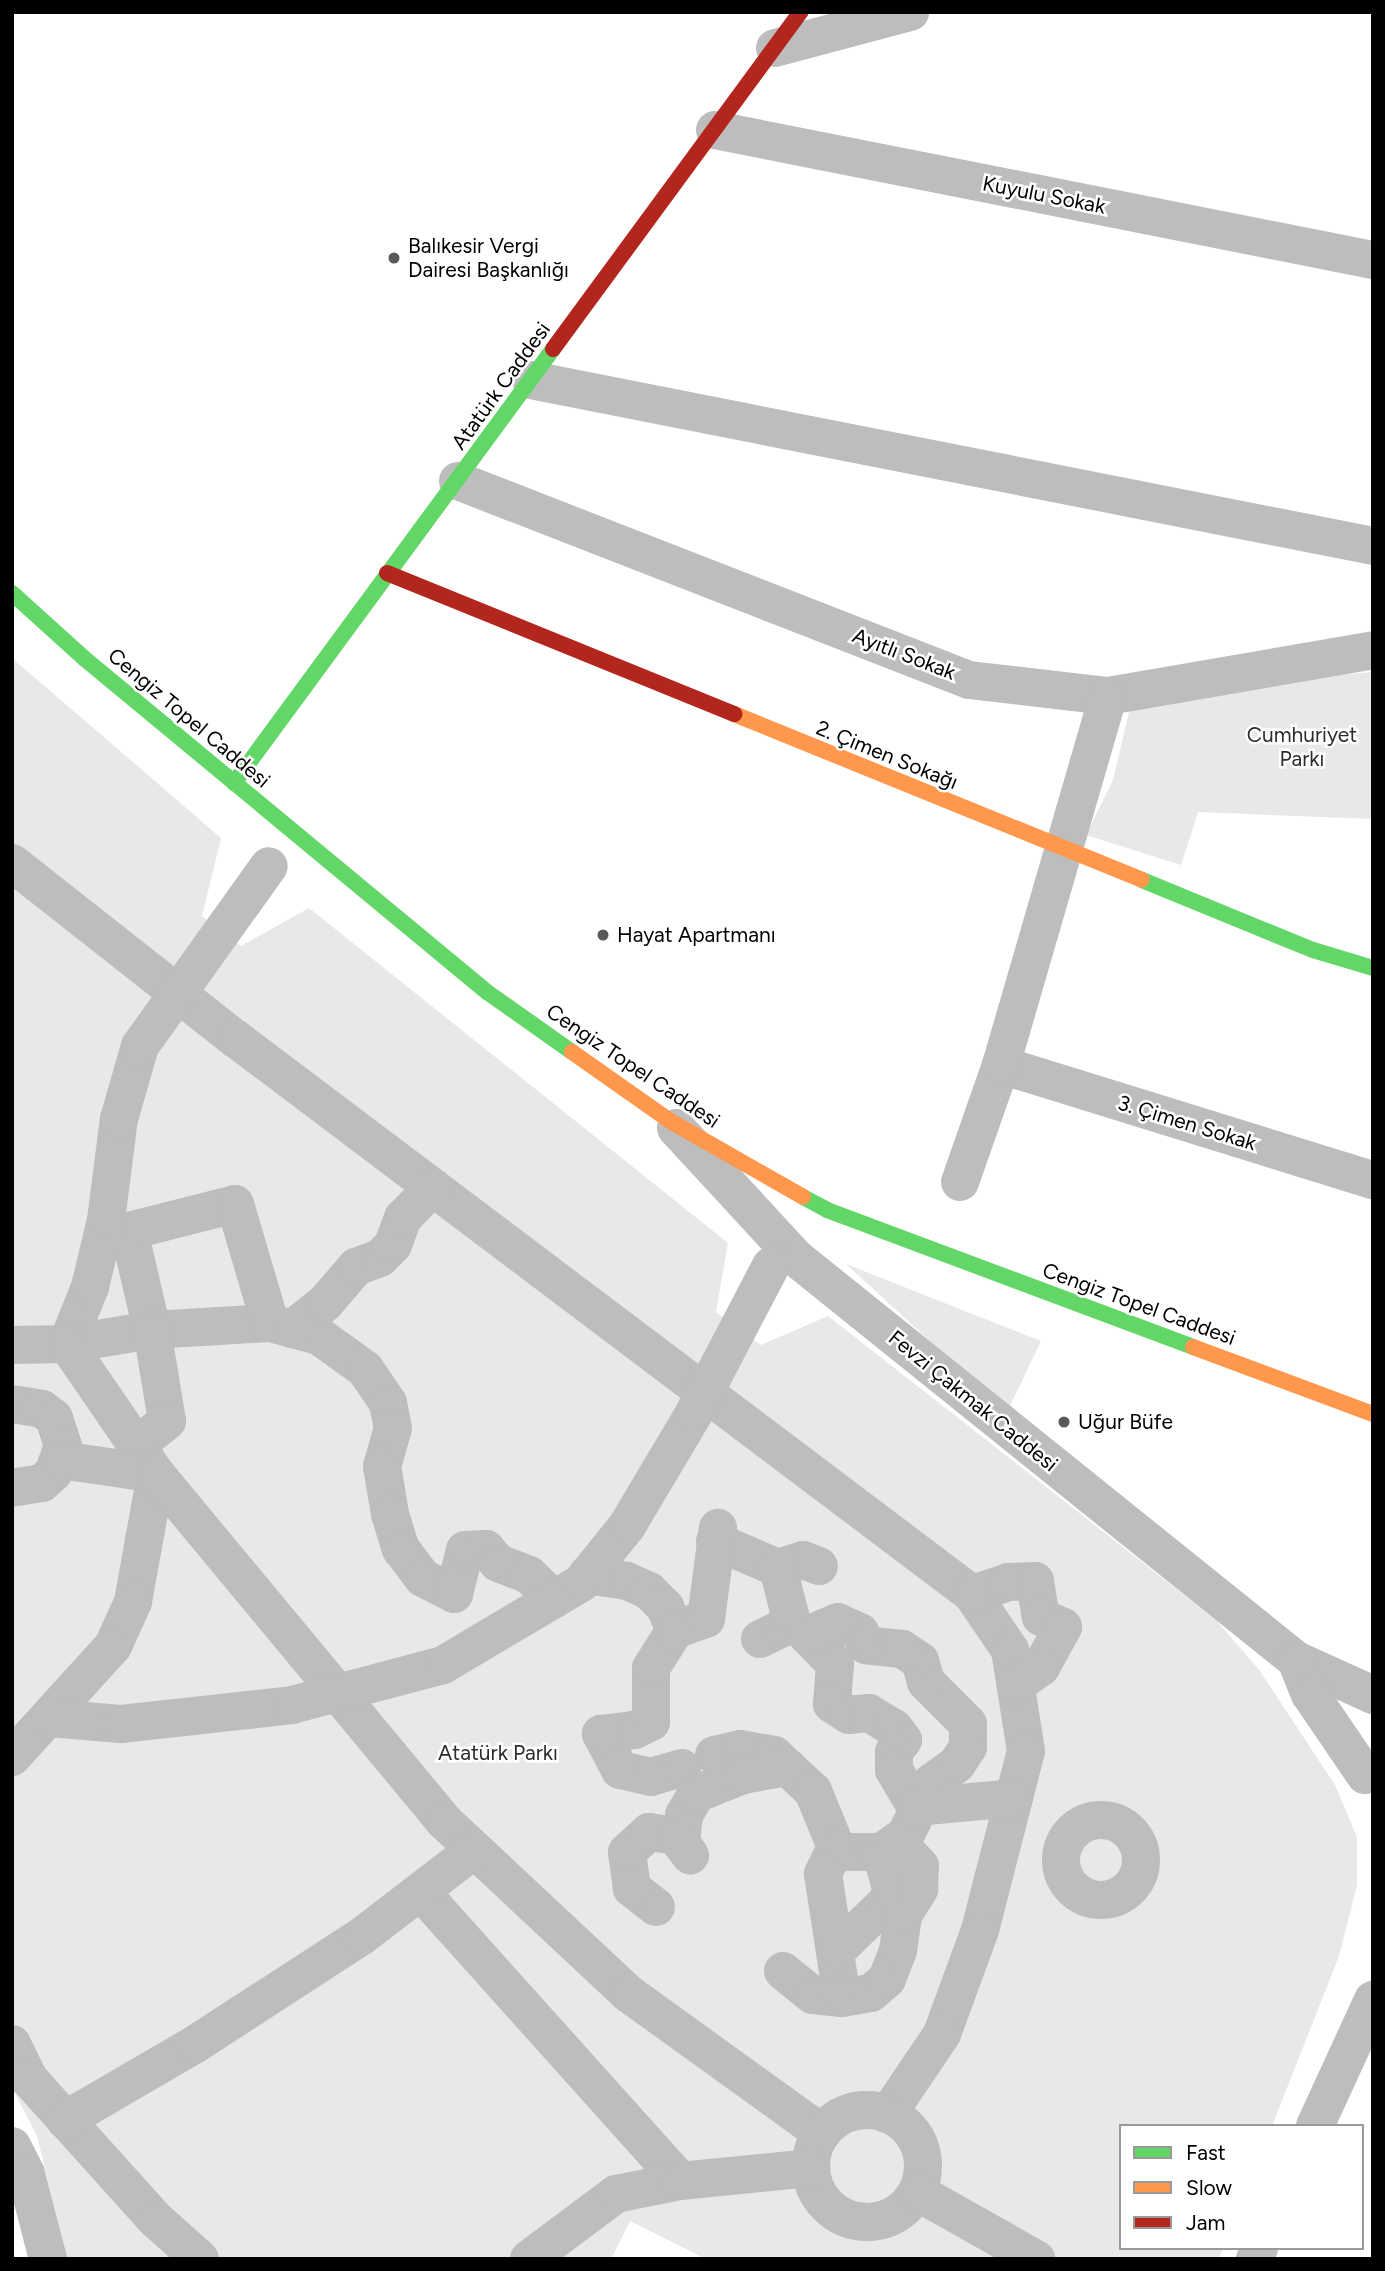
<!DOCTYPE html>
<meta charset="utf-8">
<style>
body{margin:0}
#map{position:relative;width:1385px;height:2271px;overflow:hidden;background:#fff;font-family:Figtree,sans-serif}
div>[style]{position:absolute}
.green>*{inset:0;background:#e8e8e8}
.street>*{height:38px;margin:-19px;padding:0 19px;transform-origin:19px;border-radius:19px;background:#bdbdbd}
.street>.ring{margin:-19px;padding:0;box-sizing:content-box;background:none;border:38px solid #bdbdbd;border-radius:50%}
.fast>*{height:16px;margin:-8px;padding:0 8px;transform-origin:8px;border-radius:8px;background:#63d668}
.slow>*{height:16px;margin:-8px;padding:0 8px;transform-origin:8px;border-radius:8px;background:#ff974d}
.jam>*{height:16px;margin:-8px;padding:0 8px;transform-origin:8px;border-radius:8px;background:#b3261e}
.dots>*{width:19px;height:19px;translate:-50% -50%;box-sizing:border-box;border:4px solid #fff;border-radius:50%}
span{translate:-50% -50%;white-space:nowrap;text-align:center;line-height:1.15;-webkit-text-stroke:5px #fff;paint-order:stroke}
.street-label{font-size:21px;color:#000}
.poi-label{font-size:21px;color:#000}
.left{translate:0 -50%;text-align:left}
.park-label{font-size:21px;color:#2c2c2c}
.frame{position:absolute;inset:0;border:14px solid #000;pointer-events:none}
.legend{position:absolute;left:1119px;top:2124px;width:245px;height:126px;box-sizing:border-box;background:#fff;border:2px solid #999;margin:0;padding:9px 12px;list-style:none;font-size:21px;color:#000}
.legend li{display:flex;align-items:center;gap:14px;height:35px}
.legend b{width:35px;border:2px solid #999}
</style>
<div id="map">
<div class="green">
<div style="clip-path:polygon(12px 658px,221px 838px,202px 916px,241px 946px,309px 908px,728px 1243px,716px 1312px,761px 1345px,828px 1316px,1216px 1620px,1260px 1671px,1335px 1785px,1357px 1837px,1357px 1885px,1339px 1956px,1272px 2126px,1121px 2126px,1121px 2248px,1223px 2248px,1219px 2259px,706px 2259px,630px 2221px,611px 2259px,67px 2259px,37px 2136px,12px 2088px)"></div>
<div style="clip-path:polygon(1373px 672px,1373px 819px,1198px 812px,1181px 865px,1086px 835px,1113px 780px,1132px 699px,1197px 686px)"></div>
<div style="clip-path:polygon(846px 1264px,1041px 1341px,1007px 1412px)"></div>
</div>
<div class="street">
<div style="left:775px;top:48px;width:140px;rotate:-14.9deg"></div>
<div style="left:715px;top:130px;width:671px;rotate:11.18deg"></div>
<div style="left:531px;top:380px;width:858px;rotate:11.15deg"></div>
<div style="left:458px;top:481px;width:548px;rotate:21.28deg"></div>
<div style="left:969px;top:680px;width:140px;rotate:6.6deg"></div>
<div style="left:1108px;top:696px;width:269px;rotate:-9.8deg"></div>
<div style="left:12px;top:863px;width:285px;rotate:38.2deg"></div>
<div style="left:236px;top:1039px;width:922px;rotate:37.02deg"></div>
<div style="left:972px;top:1594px;width:68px;rotate:55.8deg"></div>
<div style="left:1010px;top:1650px;width:102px;rotate:81deg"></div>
<div style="left:1026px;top:1751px;width:185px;rotate:104.4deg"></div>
<div style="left:980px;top:1930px;width:111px;rotate:110.1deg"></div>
<div style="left:942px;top:2034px;width:97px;rotate:124deg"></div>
<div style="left:1001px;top:1065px;width:389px;rotate:17.2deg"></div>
<div style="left:676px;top:1128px;width:177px;rotate:47.3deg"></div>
<div style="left:796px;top:1258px;width:642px;rotate:38.8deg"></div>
<div style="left:1296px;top:1660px;width:85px;rotate:24.4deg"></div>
<div style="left:960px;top:1182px;width:124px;rotate:-70.7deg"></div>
<div style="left:1001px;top:1065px;width:384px;rotate:-73.8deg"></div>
<div style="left:104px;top:1228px;width:25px;rotate:7deg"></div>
<div style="left:129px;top:1231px;width:102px;rotate:76.9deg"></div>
<div style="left:152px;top:1330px;width:118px;rotate:-3.4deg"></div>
<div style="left:270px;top:1323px;width:51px;rotate:14.9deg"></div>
<div style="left:319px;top:1336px;width:57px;rotate:35.7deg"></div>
<div style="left:365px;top:1369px;width:41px;rotate:55.9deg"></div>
<div style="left:388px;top:1403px;width:25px;rotate:79deg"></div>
<div style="left:393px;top:1428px;width:40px;rotate:106deg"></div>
<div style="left:382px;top:1466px;width:49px;rotate:80.5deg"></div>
<div style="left:390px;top:1514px;width:37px;rotate:73deg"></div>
<div style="left:401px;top:1549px;width:36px;rotate:53deg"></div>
<div style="left:423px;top:1578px;width:35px;rotate:27deg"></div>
<div style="left:454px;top:1594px;width:45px;rotate:-76deg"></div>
<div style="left:465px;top:1550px;width:21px;rotate:-3deg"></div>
<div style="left:486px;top:1549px;width:18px;rotate:49deg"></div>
<div style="left:498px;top:1563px;width:33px;rotate:21deg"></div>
<div style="left:529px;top:1575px;width:35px;rotate:44deg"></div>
<div style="left:129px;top:1231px;width:109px;rotate:-14.3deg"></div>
<div style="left:235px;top:1204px;width:124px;rotate:73.6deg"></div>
<div style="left:292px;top:1329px;width:42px;rotate:-38.2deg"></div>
<div style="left:325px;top:1303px;width:48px;rotate:-49.3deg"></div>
<div style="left:356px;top:1267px;width:26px;rotate:-21deg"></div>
<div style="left:380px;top:1258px;width:18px;rotate:-45deg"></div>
<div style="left:393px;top:1245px;width:29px;rotate:-70deg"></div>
<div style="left:403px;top:1218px;width:43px;rotate:-45.9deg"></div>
<div style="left:67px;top:1344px;width:61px;rotate:-68deg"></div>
<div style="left:90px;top:1287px;width:69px;rotate:-76.6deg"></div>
<div style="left:106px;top:1220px;width:102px;rotate:-82.7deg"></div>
<div style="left:119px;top:1119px;width:76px;rotate:-74deg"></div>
<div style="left:140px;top:1046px;width:221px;rotate:-54.4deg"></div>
<div style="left:67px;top:1344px;width:86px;rotate:-9.4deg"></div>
<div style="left:152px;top:1330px;width:92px;rotate:80.6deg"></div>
<div style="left:167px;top:1421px;width:40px;rotate:141deg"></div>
<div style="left:12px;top:1345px;width:55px;rotate:-1deg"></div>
<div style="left:67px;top:1344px;width:158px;rotate:55.6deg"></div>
<div style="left:156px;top:1474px;width:130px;rotate:100.2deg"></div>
<div style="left:133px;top:1602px;width:48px;rotate:114.4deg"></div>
<div style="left:113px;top:1646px;width:150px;rotate:132.3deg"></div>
<div style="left:12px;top:1404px;width:30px;rotate:9deg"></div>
<div style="left:42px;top:1409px;width:15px;rotate:37deg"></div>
<div style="left:54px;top:1418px;width:29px;rotate:72deg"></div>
<div style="left:63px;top:1446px;width:29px;rotate:110deg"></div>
<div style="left:53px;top:1473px;width:15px;rotate:138deg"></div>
<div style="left:42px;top:1483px;width:30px;rotate:171deg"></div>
<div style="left:61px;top:1460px;width:96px;rotate:8.4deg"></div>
<div style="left:156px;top:1474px;width:452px;rotate:50.3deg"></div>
<div style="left:445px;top:1822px;width:252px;rotate:43.1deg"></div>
<div style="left:629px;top:1994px;width:238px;rotate:35.8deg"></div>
<div style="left:715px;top:1541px;width:69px;rotate:23.2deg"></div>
<div style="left:778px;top:1568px;width:26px;rotate:-18deg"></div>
<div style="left:803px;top:1560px;width:17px;rotate:21deg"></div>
<div style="left:587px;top:1575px;width:40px;rotate:8.5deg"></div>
<div style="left:627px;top:1581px;width:24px;rotate:24deg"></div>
<div style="left:649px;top:1591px;width:23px;rotate:45deg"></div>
<div style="left:665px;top:1607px;width:25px;rotate:67deg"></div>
<div style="left:972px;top:1594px;width:38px;rotate:-18deg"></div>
<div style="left:1008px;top:1582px;width:27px;rotate:-2deg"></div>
<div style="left:1035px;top:1581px;width:36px;rotate:81deg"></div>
<div style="left:1041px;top:1617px;width:24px;rotate:24deg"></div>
<div style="left:1063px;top:1627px;width:46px;rotate:118.8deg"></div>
<div style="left:1041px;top:1667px;width:31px;rotate:144deg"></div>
<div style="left:807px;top:1635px;width:40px;rotate:46deg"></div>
<div style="left:835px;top:1664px;width:40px;rotate:94.3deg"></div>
<div style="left:832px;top:1704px;width:20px;rotate:33deg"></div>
<div style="left:849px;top:1715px;width:20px;rotate:-6deg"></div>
<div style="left:869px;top:1713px;width:29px;rotate:31deg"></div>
<div style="left:894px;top:1728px;width:15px;rotate:53deg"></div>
<div style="left:903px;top:1740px;width:15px;rotate:127deg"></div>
<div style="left:894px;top:1752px;width:18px;rotate:90deg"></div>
<div style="left:894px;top:1770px;width:43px;rotate:59.3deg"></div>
<div style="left:760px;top:1639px;width:25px;rotate:-26deg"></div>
<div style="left:783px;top:1628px;width:15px;rotate:-62deg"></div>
<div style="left:790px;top:1615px;width:49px;rotate:-104.3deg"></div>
<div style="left:1296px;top:1660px;width:37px;rotate:68deg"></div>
<div style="left:1310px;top:1694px;width:98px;rotate:55.8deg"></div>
<div style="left:49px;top:1718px;width:72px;rotate:4.8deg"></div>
<div style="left:121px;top:1724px;width:172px;rotate:-6.3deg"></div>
<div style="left:292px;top:1705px;width:156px;rotate:-14.8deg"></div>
<div style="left:443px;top:1665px;width:161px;rotate:-30.7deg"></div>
<div style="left:581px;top:1583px;width:73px;rotate:-51.1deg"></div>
<div style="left:627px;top:1526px;width:131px;rotate:-59.3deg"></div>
<div style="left:694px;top:1413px;width:166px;rotate:-62.4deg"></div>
<div style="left:714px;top:1755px;width:27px;rotate:-13deg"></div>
<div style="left:740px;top:1749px;width:35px;rotate:10deg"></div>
<div style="left:774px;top:1755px;width:53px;rotate:42.7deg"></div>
<div style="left:813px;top:1791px;width:61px;rotate:67.7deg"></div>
<div style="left:836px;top:1847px;width:12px;rotate:24deg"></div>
<div style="left:847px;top:1852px;width:34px"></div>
<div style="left:881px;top:1852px;width:29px;rotate:-34deg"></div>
<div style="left:905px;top:1836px;width:60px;rotate:-63.4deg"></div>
<div style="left:932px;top:1782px;width:31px;rotate:-36deg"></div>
<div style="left:957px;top:1764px;width:20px;rotate:-57deg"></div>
<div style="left:968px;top:1747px;width:23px;rotate:-90deg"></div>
<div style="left:968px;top:1724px;width:59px;rotate:-135deg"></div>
<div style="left:926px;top:1682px;width:22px;rotate:-106deg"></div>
<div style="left:920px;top:1661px;width:22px;rotate:-146deg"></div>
<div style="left:902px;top:1649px;width:36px;rotate:-174deg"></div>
<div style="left:866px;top:1645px;width:14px;rotate:-115deg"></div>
<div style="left:860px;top:1632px;width:24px;rotate:-156deg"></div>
<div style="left:838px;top:1622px;width:34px;rotate:157deg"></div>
<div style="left:682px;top:1768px;width:32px;rotate:164deg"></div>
<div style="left:651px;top:1777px;width:32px;rotate:-167deg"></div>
<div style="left:620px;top:1770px;width:41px;rotate:-117.8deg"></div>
<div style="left:601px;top:1734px;width:34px;rotate:-7deg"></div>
<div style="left:635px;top:1730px;width:18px;rotate:-27deg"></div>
<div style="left:651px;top:1722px;width:54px;rotate:-90deg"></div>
<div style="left:651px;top:1668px;width:45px;rotate:-57.7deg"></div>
<div style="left:675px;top:1630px;width:33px;rotate:-20deg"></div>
<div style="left:706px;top:1619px;width:92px;rotate:-82.5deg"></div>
<div style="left:916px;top:1807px;width:98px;rotate:-5.2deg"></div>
<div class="ring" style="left:1061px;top:1820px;width:42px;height:42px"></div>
<div style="left:681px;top:1843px;width:28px;rotate:-84deg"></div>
<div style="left:684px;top:1815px;width:24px;rotate:-60deg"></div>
<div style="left:696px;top:1794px;width:51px;rotate:-22deg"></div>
<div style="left:743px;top:1775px;width:45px;rotate:-10.3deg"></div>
<div style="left:836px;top:1847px;width:30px;rotate:116deg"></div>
<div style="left:823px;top:1874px;width:125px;rotate:81.3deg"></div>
<div style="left:422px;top:1893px;width:387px;rotate:48.1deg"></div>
<div style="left:656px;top:1907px;width:31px;rotate:-142deg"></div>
<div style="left:632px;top:1888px;width:36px;rotate:-98deg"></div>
<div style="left:627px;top:1852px;width:30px;rotate:-42deg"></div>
<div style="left:649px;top:1832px;width:27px;rotate:8deg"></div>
<div style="left:676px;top:1836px;width:24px;rotate:54deg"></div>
<div style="left:837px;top:1950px;width:72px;rotate:-43.9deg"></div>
<div style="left:889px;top:1900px;width:12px;rotate:-81deg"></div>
<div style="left:891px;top:1888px;width:37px;rotate:-106deg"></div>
<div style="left:783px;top:1971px;width:38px;rotate:39deg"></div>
<div style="left:813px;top:1995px;width:29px;rotate:6deg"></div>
<div style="left:842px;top:1998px;width:29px;rotate:-10deg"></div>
<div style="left:871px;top:1993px;width:21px;rotate:-41deg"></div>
<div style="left:887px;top:1979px;width:30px;rotate:-69deg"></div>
<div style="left:898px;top:1951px;width:36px;rotate:-82deg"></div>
<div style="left:903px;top:1915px;width:31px;rotate:-58deg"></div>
<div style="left:919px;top:1889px;width:23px;rotate:-88deg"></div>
<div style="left:920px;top:1866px;width:34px;rotate:-133deg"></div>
<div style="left:12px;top:2044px;width:39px;rotate:64deg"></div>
<div style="left:29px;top:2079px;width:188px;rotate:48deg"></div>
<div style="left:155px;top:2219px;width:60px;rotate:41.6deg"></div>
<div class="ring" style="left:811px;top:2110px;width:74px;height:74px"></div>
<div style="left:65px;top:2120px;width:149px;rotate:-30.2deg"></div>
<div style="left:194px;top:2045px;width:200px;rotate:-33deg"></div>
<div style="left:362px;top:1936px;width:141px;rotate:-37.5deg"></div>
<div style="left:1315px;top:2126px;width:139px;rotate:-65.3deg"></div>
<div style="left:12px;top:2146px;width:31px;rotate:63deg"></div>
<div style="left:26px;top:2174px;width:88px;rotate:75.5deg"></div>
<div style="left:917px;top:2192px;width:137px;rotate:29.4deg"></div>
<div style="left:529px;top:2259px;width:109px;rotate:-36.8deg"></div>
<div style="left:616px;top:2194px;width:65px;rotate:-11.5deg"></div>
<div style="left:680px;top:2181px;width:132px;rotate:-5.7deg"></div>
<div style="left:1255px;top:2259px;width:12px;rotate:-70deg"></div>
</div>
<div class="fast">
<div style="left:12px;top:593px;width:98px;rotate:42.1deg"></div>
<div style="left:85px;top:659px;width:522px;rotate:39.64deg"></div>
<div style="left:487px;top:992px;width:104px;rotate:35.2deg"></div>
<div style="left:234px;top:783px;width:539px;rotate:-53.68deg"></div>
<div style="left:1142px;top:880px;width:185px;rotate:22.3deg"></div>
<div style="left:1313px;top:950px;width:63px;rotate:16.7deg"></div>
<div style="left:803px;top:1197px;width:27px;rotate:28deg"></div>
<div style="left:827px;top:1210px;width:391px;rotate:20.5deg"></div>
</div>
<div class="slow">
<div style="left:734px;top:714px;width:440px;rotate:22.1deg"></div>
<div style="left:572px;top:1052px;width:120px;rotate:35.1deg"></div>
<div style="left:670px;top:1121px;width:153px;rotate:29.7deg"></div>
<div style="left:1193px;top:1347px;width:192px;rotate:20.4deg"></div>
</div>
<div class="jam">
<div style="left:553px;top:349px;width:418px;rotate:-53.7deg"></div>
<div style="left:387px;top:573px;width:375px;rotate:22.1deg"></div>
</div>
<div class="dots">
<div style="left:394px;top:258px;background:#595959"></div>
<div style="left:603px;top:935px;background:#595959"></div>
<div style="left:1064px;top:1422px;background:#595959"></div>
</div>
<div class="street-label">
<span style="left:1044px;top:195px;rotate:11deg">Kuyulu Sokak</span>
<span style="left:501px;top:386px;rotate:-54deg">Atatürk Caddesi</span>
<span style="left:904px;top:654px;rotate:21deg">Ayıtlı Sokak</span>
<span style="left:189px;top:718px;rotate:40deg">Cengiz Topel Caddesi</span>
<span style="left:887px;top:755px;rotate:22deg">2. Çimen Sokağı</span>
<span style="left:633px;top:1066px;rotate:34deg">Cengiz Topel Caddesi</span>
<span style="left:1187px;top:1123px;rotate:17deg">3. Çimen Sokak</span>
<span style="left:1139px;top:1304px;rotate:20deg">Cengiz Topel Caddesi</span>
<span style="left:973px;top:1401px;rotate:39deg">Fevzi Çakmak Caddesi</span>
</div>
<div class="poi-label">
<span class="left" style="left:408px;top:258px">Balıkesir Vergi<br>Dairesi Başkanlığı</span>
<span class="left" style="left:617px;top:935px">Hayat Apartmanı</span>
<span class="left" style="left:1078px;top:1422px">Uğur Büfe</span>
</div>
<div class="park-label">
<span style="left:1302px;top:747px">Cumhuriyet<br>Parkı</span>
<span style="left:498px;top:1753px">Atatürk Parkı</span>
</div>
<div class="frame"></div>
<ul class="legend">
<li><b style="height:9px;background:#63d668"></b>Fast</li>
<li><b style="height:9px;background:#ff974d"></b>Slow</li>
<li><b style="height:9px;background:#b3261e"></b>Jam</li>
</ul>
</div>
